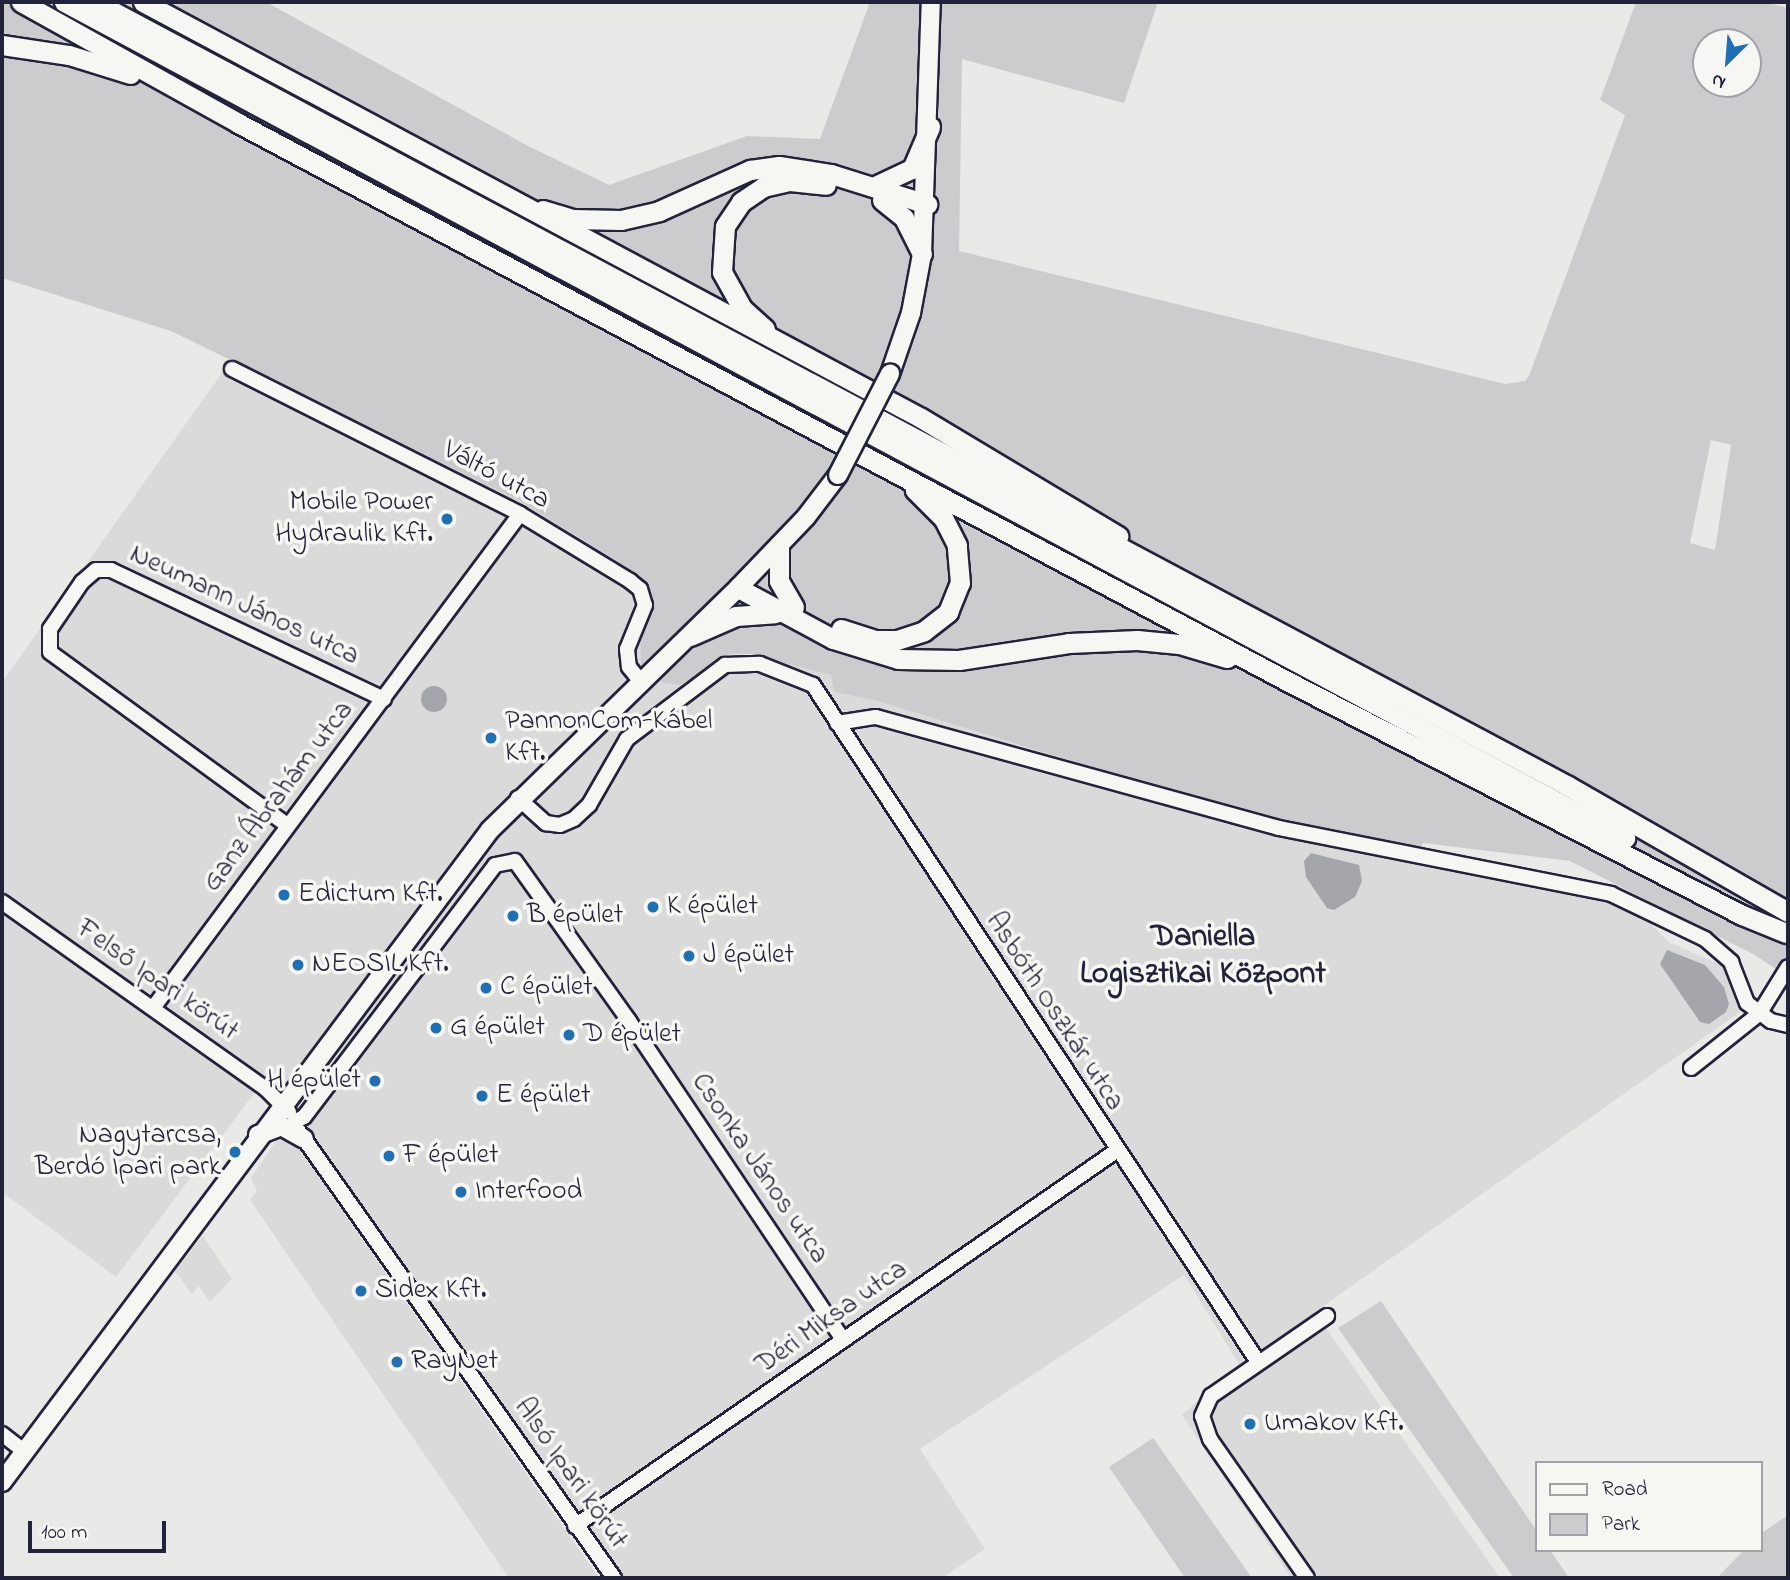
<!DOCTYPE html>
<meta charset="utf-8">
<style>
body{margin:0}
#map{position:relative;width:1790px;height:1580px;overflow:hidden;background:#e9e9e7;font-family:"Indie Flower",sans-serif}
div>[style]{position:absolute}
.built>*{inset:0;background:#dadada}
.green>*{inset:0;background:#ccccce}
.water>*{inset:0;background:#a5a5ac}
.round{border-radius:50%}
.roads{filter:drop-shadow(2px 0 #22223b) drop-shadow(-2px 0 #22223b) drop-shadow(0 2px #22223b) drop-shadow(0 -2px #22223b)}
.minor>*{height:14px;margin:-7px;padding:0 7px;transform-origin:7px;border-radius:7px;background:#f6f6f2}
.major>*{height:18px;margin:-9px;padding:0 9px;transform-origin:9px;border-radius:9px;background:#f6f6f2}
.highway>*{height:19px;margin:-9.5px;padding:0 9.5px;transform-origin:9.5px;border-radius:9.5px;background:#f6f6f2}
.bridges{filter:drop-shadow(2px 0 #22223b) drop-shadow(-2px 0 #22223b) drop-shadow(0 2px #22223b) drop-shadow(0 -2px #22223b)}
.major-bridge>*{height:18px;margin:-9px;padding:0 9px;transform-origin:9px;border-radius:9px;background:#f6f6f2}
.dots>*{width:19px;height:19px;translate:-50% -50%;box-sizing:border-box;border:4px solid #f6f6f2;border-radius:50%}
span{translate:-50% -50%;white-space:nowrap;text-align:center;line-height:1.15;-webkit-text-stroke:7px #f6f6f2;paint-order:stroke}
.street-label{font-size:28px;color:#22223b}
.poi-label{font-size:28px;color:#22223b}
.right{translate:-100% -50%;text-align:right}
.left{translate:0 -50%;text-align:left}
.quarter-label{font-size:32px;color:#22223b;font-weight:700}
.frame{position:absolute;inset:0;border:4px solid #22223b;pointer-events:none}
.legend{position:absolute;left:1535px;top:1461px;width:228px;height:91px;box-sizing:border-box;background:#f6f6f2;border:2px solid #a1a1a9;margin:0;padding:9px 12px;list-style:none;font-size:21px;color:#22223b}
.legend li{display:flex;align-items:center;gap:14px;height:35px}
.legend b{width:35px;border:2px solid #a1a1a9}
.north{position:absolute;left:1692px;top:28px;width:70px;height:70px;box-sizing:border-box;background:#f6f6f2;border:2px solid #a1a1a9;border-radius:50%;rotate:205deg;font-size:19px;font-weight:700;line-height:28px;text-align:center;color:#22223b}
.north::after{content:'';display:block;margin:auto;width:24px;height:32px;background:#1f6fb2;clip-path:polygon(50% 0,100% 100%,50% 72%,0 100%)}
.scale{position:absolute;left:28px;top:1521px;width:138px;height:32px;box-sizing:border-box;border:4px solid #22223b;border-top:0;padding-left:9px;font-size:21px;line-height:24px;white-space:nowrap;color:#22223b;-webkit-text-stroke:5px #f6f6f2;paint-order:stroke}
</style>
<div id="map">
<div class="built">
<div style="clip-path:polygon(232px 359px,520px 501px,635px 572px,647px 588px,650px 614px,640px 633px,680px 685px,729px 654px,779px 660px,831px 675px,834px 692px,878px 701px,1230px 810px,1616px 890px,1669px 942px,1719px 964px,1730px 976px,1740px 1012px,1315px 1312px,1500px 1578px,1291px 1578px,1182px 1415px,1239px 1364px,1184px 1275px,920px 1449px,985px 1549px,942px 1578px,620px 1578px,329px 1166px,278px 1086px,2px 892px,2px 682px)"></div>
<div style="clip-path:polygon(2px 910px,255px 1092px,116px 1277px,2px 1192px)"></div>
<div style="clip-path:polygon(278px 1138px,292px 1139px,599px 1578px,509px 1578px,250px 1200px,257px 1190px,251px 1178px)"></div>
<div style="clip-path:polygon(203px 1236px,232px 1279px,210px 1302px,199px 1286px,192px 1294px,175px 1271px)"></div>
</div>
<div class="green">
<div style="clip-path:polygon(evenodd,2px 2px,266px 2px,528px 146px,609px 185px,747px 136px,820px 139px,870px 2px,1158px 2px,1124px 103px,962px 59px,959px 251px,1505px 384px,1525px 381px,1529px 376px,1625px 115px,1600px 100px,1636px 2px,1765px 2px,1788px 8px,1788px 977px,1755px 955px,1570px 861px,1423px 843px,1417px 856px,1230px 810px,878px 701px,834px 692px,831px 675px,751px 654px,729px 654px,680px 685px,664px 683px,641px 664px,640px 633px,650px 614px,647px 588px,635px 572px,520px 501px,171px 331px,2px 278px,2px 2px,1706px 42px,1748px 42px,1748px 84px,1706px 84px,1706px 42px,2px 2px,1711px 440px,1731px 445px,1715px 550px,1690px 543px,1711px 440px)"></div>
<div style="clip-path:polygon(1381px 1301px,1536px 1530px,1536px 1550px,1550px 1550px,1569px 1578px,1514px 1578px,1338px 1328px)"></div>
<div style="clip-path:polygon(1153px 1438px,1252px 1578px,1185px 1578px,1109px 1467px)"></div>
<div style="clip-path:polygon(1788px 1515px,1788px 1578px,1717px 1578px,1744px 1550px,1760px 1550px,1760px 1534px)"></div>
</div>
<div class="water">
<div class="round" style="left:421px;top:686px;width:26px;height:26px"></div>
<div style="clip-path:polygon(1311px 853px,1359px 865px,1362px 881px,1355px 897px,1334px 910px,1327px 908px,1306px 877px,1304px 861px)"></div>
<div style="clip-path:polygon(1667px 950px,1705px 965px,1724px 987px,1729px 1004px,1726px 1012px,1709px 1024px,1700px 1022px,1660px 964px)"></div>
</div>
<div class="roads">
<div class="minor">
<div style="left:232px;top:369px;width:322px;rotate:26.7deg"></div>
<div style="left:520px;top:514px;width:129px;rotate:31.3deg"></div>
<div style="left:630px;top:581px;width:13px;rotate:39deg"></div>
<div style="left:640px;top:589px;width:17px;rotate:73deg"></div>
<div style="left:645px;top:605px;width:48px;rotate:112.2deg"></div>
<div style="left:627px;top:649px;width:18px;rotate:84deg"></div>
<div style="left:629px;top:667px;width:19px;rotate:51deg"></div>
<div style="left:837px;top:723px;width:39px;rotate:-9deg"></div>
<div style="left:876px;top:717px;width:418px;rotate:15.4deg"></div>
<div style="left:1279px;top:828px;width:338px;rotate:11.2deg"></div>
<div style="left:1611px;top:894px;width:104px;rotate:25.6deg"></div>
<div style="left:1705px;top:939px;width:35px;rotate:41deg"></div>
<div style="left:1731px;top:962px;width:44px;rotate:68.7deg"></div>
<div style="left:1747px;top:1003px;width:30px;rotate:37deg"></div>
<div style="left:1771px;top:1021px;width:17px;rotate:13deg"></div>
<div style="left:518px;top:798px;width:38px;rotate:42deg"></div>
<div style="left:546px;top:823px;width:14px;rotate:8deg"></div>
<div style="left:560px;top:825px;width:15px;rotate:-23deg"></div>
<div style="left:574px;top:819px;width:21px;rotate:-43deg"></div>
<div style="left:589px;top:805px;width:76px;rotate:-60.1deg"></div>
<div style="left:627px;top:739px;width:123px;rotate:-37.1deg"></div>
<div style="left:725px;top:665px;width:35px;rotate:-2deg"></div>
<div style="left:760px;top:664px;width:57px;rotate:21.6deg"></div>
<div style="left:813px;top:685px;width:810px;rotate:56.68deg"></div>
<div style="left:287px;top:825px;width:293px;rotate:-143.9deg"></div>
<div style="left:50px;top:652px;width:23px;rotate:-90deg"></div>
<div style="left:50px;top:629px;width:57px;rotate:-55.8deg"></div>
<div style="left:82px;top:582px;width:18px;rotate:-41deg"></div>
<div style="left:96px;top:570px;width:15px"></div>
<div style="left:111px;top:570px;width:302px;rotate:25.3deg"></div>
<div style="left:2px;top:902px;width:322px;rotate:35.3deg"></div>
<div style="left:265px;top:1088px;width:34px;rotate:45deg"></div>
<div style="left:153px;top:1008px;width:615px;rotate:-53.39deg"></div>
<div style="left:1691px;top:1068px;width:87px;rotate:-38.5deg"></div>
<div style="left:1759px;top:1014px;width:55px;rotate:-58.3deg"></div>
<div style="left:294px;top:1122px;width:11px;rotate:-27deg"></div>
<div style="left:304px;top:1117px;width:316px;rotate:-52.8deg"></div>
<div style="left:495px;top:865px;width:20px;rotate:-11deg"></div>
<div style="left:515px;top:861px;width:196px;rotate:54.5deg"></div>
<div style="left:629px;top:1021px;width:384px;rotate:56.1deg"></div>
<div style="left:298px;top:1130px;width:548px;rotate:54.8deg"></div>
<div style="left:2px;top:1434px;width:28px;rotate:38deg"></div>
<div style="left:575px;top:1526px;width:658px;rotate:-34.73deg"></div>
<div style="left:1307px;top:1578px;width:169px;rotate:-124.9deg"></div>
<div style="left:1210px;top:1439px;width:24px;rotate:-109deg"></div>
<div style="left:1202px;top:1416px;width:22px;rotate:-66deg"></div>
<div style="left:1211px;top:1396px;width:141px;rotate:-34.6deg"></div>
</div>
<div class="major">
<div style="left:890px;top:374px;width:65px;rotate:-71deg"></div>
<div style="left:911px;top:313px;width:60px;rotate:-79.4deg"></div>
<div style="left:922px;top:254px;width:252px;rotate:-88deg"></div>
<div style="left:258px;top:1135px;width:25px;rotate:-21deg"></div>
<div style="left:281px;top:1126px;width:26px;rotate:29deg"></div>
<div style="left:2px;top:1482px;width:814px;rotate:-53.19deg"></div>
<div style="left:490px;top:830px;width:347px;rotate:-44.3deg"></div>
<div style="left:738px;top:588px;width:98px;rotate:-46.2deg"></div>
<div style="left:806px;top:517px;width:53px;rotate:-52.7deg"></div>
</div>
<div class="highway">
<div style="left:21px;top:2px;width:248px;rotate:29.1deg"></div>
<div style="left:238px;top:123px;width:1190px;rotate:28.01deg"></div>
<div style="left:1289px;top:682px;width:509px;rotate:27.22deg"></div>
<div style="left:1742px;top:915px;width:48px;rotate:22.2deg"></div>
<div style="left:64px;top:2px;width:1771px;rotate:28.17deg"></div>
<div style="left:95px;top:2px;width:1669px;rotate:28.02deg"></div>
<div style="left:1568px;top:786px;width:254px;rotate:29.8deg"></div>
<div style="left:143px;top:2px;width:882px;rotate:28.13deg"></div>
<div style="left:921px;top:418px;width:230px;rotate:30.9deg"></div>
<div style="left:2px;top:45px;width:68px;rotate:8.5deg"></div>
<div style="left:69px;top:55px;width:64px;rotate:17.3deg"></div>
<div style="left:877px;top:185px;width:38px;rotate:-25deg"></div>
<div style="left:912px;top:169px;width:46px;rotate:-66.8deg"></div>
<div style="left:882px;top:200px;width:28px;rotate:39deg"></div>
<div style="left:904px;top:218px;width:40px;rotate:63.4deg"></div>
<div style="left:543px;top:210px;width:31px;rotate:17deg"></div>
<div style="left:573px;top:219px;width:48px;rotate:1.2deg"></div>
<div style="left:621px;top:220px;width:39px;rotate:-13deg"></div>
<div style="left:659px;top:211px;width:100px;rotate:-24.3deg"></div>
<div style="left:750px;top:170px;width:29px;rotate:-8deg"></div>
<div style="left:779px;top:166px;width:53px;rotate:8.7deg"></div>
<div style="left:831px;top:174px;width:101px;rotate:17.4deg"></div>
<div style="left:765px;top:329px;width:31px;rotate:-138deg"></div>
<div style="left:742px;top:308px;width:41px;rotate:-119.1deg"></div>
<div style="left:722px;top:272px;width:46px;rotate:-86.3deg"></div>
<div style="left:725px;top:226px;width:29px;rotate:-56deg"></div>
<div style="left:741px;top:202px;width:27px;rotate:-34deg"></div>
<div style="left:763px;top:187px;width:28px;rotate:-13deg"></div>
<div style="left:790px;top:181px;width:36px;rotate:6deg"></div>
<div style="left:779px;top:545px;width:36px;rotate:90deg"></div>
<div style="left:779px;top:581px;width:30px;rotate:60deg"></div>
<div style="left:738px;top:588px;width:108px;rotate:28.2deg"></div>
<div style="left:833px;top:639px;width:68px;rotate:17.1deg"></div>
<div style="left:898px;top:659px;width:61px;rotate:0.9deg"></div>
<div style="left:959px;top:660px;width:111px;rotate:-8.8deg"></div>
<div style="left:1069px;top:643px;width:68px;rotate:-2.5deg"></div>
<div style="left:1137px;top:640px;width:42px;rotate:5.4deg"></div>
<div style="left:1179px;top:644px;width:50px;rotate:16.3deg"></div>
<div style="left:841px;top:629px;width:36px;rotate:18deg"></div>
<div style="left:875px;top:640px;width:22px"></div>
<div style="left:897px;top:640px;width:28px;rotate:-18deg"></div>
<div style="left:924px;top:631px;width:31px;rotate:-38deg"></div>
<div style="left:948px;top:612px;width:31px;rotate:-68deg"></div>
<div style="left:960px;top:583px;width:38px;rotate:-95deg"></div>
<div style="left:957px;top:545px;width:30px;rotate:-117deg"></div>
<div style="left:943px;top:518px;width:40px;rotate:-135deg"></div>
<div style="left:690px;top:636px;width:50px;rotate:-23.5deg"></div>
<div style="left:736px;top:616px;width:39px;rotate:-4deg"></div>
</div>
</div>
<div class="bridges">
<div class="major-bridge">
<div style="left:838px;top:475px;width:114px;rotate:-62.8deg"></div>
</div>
</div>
<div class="dots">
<div style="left:447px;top:519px;background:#1f6fb2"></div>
<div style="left:491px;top:738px;background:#1f6fb2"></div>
<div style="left:284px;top:895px;background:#1f6fb2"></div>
<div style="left:653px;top:907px;background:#1f6fb2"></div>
<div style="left:513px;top:916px;background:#1f6fb2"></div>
<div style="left:689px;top:956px;background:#1f6fb2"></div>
<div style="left:298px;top:965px;background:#1f6fb2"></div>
<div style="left:486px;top:988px;background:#1f6fb2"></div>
<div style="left:436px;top:1028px;background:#1f6fb2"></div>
<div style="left:569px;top:1035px;background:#1f6fb2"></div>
<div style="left:375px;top:1081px;background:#1f6fb2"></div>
<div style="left:482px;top:1096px;background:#1f6fb2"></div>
<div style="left:235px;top:1152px;background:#1f6fb2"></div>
<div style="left:389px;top:1156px;background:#1f6fb2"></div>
<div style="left:461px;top:1192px;background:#1f6fb2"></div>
<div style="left:361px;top:1291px;background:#1f6fb2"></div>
<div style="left:397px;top:1362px;background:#1f6fb2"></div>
<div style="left:1250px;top:1424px;background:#1f6fb2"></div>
</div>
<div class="street-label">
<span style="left:496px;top:476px;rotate:28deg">Váltó utca</span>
<span style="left:244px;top:606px;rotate:25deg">Neumann János utca</span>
<span style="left:279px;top:797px;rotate:-53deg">Ganz Ábrahám utca</span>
<span style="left:157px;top:981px;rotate:35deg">Felső Ipari körút</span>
<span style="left:1054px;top:1012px;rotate:57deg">Asbóth Oszkár utca</span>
<span style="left:759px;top:1169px;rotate:56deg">Csonka János utca</span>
<span style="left:832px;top:1318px;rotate:-35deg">Déri Miksa utca</span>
<span style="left:570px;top:1474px;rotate:55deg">Alsó Ipari körút</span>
</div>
<div class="poi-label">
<span class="right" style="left:433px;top:519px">Mobile Power<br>Hydraulik Kft.</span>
<span class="left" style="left:505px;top:738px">PannonCom-Kábel<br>Kft.</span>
<span class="left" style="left:298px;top:895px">Edictum Kft.</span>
<span class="left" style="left:667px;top:907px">K épület</span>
<span class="left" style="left:527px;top:916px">B épület</span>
<span class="left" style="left:703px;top:956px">J épület</span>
<span class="left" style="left:312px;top:965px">NEOSIL Kft.</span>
<span class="left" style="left:500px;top:988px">C épület</span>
<span class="left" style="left:450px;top:1028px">G épület</span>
<span class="left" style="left:583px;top:1035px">D épület</span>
<span class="right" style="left:361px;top:1081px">H épület</span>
<span class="left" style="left:496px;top:1096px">E épület</span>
<span class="right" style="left:221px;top:1152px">Nagytarcsa,<br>Berdó Ipari park</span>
<span class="left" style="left:403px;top:1156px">F épület</span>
<span class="left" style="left:475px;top:1192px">Interfood</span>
<span class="left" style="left:375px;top:1291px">Sidex Kft.</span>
<span class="left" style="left:411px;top:1362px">RayNet</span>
<span class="left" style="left:1264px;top:1424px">Umakov Kft.</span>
</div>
<div class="quarter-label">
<span style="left:1203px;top:957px">Daniella<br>Logisztikai Központ</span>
</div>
<div class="frame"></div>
<ul class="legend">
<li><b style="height:9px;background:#f6f6f2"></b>Road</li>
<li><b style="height:19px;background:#ccccce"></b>Park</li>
</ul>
<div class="north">N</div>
<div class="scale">100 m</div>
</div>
